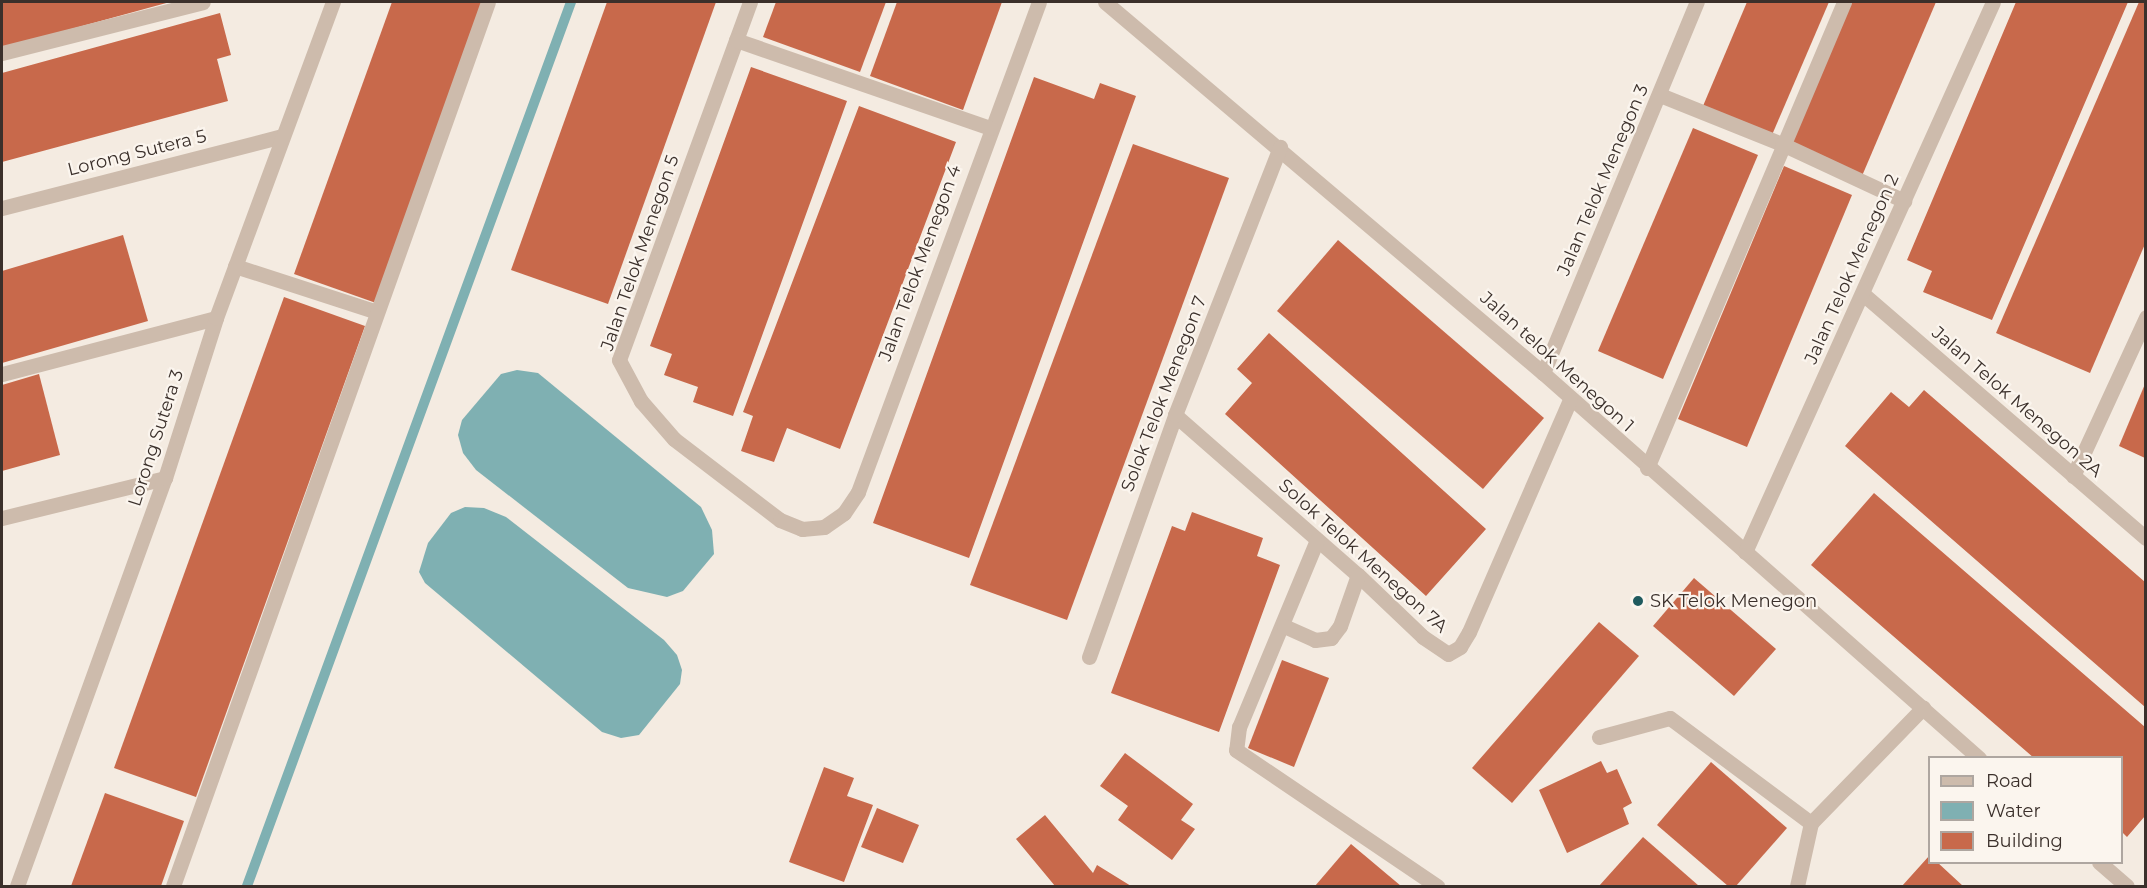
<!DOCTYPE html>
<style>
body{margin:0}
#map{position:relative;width:2147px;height:888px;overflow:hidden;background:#f4ebe1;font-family:Montserrat,sans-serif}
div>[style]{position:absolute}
.water>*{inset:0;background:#7fb0b2}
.stream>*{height:10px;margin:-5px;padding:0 5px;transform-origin:5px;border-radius:5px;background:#7fb0b2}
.building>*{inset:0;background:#c8694b}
.minor>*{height:15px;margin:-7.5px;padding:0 7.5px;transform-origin:7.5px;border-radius:7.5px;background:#cdbbac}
.dots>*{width:16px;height:16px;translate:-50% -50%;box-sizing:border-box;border:3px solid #fbf5ee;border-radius:50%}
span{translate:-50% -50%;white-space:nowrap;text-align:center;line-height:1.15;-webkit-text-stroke:4.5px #fbf5ee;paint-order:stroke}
.street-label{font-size:18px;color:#3b302b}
.poi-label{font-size:18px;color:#3b302b}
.left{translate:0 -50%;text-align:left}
.frame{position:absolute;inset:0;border:3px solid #3b302b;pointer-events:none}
.legend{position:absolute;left:1928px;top:756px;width:195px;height:108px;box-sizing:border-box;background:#fbf5ee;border:2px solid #aea6a0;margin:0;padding:8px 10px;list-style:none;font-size:18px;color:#3b302b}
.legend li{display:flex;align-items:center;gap:12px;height:30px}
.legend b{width:30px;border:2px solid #aea6a0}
</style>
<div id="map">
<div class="water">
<div style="clip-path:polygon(517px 370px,538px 373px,701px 507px,712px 530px,714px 554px,683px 591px,667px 597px,628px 588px,476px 470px,463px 453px,458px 435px,462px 420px,501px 374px)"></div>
<div style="clip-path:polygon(465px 507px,484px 508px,506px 517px,664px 640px,677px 655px,682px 670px,680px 684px,639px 735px,621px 738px,602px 732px,425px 583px,419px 572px,428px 543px,451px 513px)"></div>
</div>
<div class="stream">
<div style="left:247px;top:886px;width:942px;rotate:-69.87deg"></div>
</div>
<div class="building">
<div style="clip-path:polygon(2px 2px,170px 2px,2px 48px)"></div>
<div style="clip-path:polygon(392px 2px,484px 2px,376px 303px,294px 274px)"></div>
<div style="clip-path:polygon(607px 2px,716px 2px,608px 304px,511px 270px)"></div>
<div style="clip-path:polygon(776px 2px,886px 2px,860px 72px,763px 37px)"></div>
<div style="clip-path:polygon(897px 2px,1002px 2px,963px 110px,870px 76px)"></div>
<div style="clip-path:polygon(1747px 2px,1829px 2px,1772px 135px,1703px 106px)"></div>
<div style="clip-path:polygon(1850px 2px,1936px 2px,1862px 176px,1788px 145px)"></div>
<div style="clip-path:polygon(2016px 2px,2128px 2px,1992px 320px,1923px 292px,1932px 271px,1907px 260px)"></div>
<div style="clip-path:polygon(2139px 2px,2145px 2px,2145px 244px,2090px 373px,1996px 333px)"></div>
<div style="clip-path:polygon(220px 13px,231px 55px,217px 59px,228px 101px,2px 162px,2px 73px)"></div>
<div style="clip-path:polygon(751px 67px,847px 101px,733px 416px,693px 402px,698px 387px,664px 375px,672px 354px,650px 346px)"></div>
<div style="clip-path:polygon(1034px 77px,1094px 99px,1100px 83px,1136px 96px,969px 558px,873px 523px)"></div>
<div style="clip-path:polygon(859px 106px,956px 142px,840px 449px,787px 428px,774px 462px,741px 451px,753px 416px,743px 412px)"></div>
<div style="clip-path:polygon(1693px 128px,1758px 155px,1663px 379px,1598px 351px)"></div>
<div style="clip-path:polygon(1133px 144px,1229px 178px,1067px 620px,970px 585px)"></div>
<div style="clip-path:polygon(1784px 166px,1852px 195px,1747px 447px,1678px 419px)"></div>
<div style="clip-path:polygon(123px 235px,148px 321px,2px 363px,2px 271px)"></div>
<div style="clip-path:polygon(1338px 240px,1544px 418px,1483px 489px,1277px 311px)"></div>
<div style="clip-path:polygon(284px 297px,365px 326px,196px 797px,114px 768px)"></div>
<div style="clip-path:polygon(1269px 333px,1486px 529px,1426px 596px,1225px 414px,1252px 383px,1237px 369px)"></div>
<div style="clip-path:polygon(39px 374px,60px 455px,2px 471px,2px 385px)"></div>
<div style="clip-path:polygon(2145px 384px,2145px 458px,2119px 446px)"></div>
<div style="clip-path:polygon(1924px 390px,2145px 582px,2145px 707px,1845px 446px,1891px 392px,1909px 407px)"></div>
<div style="clip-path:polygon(1874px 493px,2145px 727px,2145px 816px,2127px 837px,2122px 832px,2122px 758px,2034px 758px,1811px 565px)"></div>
<div style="clip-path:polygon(1192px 512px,1263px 538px,1257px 556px,1280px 565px,1219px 732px,1111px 693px,1172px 526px,1185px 531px)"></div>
<div style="clip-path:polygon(1694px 578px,1776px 649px,1734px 696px,1653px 626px)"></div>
<div style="clip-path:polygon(1599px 622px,1639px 656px,1512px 803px,1472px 768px)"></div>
<div style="clip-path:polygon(1282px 660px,1329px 678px,1294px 767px,1248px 748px)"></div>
<div style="clip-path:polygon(1125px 753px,1193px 804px,1181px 820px,1195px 829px,1172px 860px,1118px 820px,1128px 806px,1100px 786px)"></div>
<div style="clip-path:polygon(1601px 761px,1607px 773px,1617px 769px,1632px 803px,1623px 808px,1629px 824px,1567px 853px,1539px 790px)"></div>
<div style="clip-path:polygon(1711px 762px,1787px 828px,1736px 886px,1728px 886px,1657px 825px)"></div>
<div style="clip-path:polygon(824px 767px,854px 778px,847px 796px,873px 805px,844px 882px,789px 862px)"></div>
<div style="clip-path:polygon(105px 793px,184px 821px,161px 886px,71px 886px)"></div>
<div style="clip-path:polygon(877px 808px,919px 825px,903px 863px,861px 847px)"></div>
<div style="clip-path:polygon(1045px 815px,1093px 873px,1097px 865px,1131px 886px,1055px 886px,1016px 839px)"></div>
<div style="clip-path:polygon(1643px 837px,1699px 886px,1599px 886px)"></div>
<div style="clip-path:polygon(1351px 844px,1401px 886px,1315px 886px)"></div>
<div style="clip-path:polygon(1929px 856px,1929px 862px,1937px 862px,1963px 886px,1902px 886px)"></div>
</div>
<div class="minor">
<div style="left:750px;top:2px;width:381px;rotate:110.1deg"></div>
<div style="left:619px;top:360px;width:47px;rotate:61.8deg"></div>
<div style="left:641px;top:401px;width:50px;rotate:49deg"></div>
<div style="left:674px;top:439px;width:133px;rotate:37.4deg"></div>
<div style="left:780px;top:520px;width:24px;rotate:22deg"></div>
<div style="left:802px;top:529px;width:22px;rotate:-5deg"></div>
<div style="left:824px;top:527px;width:24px;rotate:-35deg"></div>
<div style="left:844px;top:513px;width:25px;rotate:-56deg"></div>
<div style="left:858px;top:492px;width:522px;rotate:-69.73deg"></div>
<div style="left:1105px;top:2px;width:574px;rotate:40.27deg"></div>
<div style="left:1543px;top:373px;width:582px;rotate:41.45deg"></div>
<div style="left:736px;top:40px;width:269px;rotate:19.1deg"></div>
<div style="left:2px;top:53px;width:207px;rotate:-14.2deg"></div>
<div style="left:1660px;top:95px;width:131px;rotate:21.9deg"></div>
<div style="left:1782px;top:144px;width:135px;rotate:25deg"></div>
<div style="left:2px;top:208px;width:289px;rotate:-14.4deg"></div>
<div style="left:235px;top:266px;width:149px;rotate:17.9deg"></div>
<div style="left:1863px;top:294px;width:374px;rotate:40.8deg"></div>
<div style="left:1543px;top:373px;width:402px;rotate:-67.5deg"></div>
<div style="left:2px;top:374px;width:221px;rotate:-14.7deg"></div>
<div style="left:1175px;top:415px;width:243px;rotate:41.2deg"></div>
<div style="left:1358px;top:575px;width:90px;rotate:43.6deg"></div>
<div style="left:1423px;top:637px;width:30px;rotate:34deg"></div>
<div style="left:1448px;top:654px;width:14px;rotate:-30deg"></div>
<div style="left:1460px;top:647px;width:17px;rotate:-59deg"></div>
<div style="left:1469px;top:632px;width:253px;rotate:-66.5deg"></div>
<div style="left:1647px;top:468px;width:506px;rotate:-67.08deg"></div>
<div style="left:2073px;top:476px;width:175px;rotate:-65.3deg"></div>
<div style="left:2px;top:518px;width:168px;rotate:-13.8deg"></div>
<div style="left:1317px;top:540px;width:203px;rotate:112.6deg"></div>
<div style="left:1239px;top:727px;width:23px;rotate:97deg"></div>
<div style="left:1236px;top:750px;width:243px;rotate:34.1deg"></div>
<div style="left:1745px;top:552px;width:603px;rotate:-65.73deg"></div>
<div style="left:1284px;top:626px;width:34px;rotate:24deg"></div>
<div style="left:1315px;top:640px;width:16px;rotate:-7deg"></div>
<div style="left:1331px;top:638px;width:15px;rotate:-53deg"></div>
<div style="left:1340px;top:626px;width:54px;rotate:-70.6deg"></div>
<div style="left:1089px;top:657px;width:257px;rotate:-70.4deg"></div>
<div style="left:1175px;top:415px;width:288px;rotate:-68.6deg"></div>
<div style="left:1599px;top:737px;width:73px;rotate:-15deg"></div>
<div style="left:1670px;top:718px;width:176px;rotate:36.7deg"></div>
<div style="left:2099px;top:862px;width:37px;rotate:41deg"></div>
<div style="left:17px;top:886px;width:434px;rotate:-70.1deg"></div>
<div style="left:165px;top:478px;width:168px;rotate:-72.3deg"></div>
<div style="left:216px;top:318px;width:337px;rotate:-69.7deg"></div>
<div style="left:173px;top:886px;width:938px;rotate:-70.39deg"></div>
<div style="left:1797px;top:886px;width:65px;rotate:-77.5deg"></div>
<div style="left:1811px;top:823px;width:161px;rotate:-45.8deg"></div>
</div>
<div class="dots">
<div style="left:1638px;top:601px;background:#1f5a5e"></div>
</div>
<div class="street-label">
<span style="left:137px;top:153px;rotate:-14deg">Lorong Sutera 5</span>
<span style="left:1603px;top:180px;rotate:-67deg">Jalan Telok Menegon 3</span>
<span style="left:640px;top:253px;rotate:-71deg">Jalan Telok Menegon 5</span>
<span style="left:920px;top:263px;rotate:-70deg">Jalan Telok Menegon 4</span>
<span style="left:1852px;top:269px;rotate:-66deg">Jalan Telok Menegon 2</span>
<span style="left:1557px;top:362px;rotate:42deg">Jalan telok Menegon 1</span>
<span style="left:1164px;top:394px;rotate:-69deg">Solok Telok Menegon 7</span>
<span style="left:2017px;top:402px;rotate:41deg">Jalan Telok Menegon 2A</span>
<span style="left:156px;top:438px;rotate:-72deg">Lorong Sutera 3</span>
<span style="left:1363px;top:556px;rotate:42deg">Solok Telok Menegon 7A</span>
</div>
<div class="poi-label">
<span class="left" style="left:1650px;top:601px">SK Telok Menegon</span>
</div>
<div class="frame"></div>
<ul class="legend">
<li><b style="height:8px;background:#cdbbac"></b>Road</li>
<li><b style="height:16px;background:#7fb0b2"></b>Water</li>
<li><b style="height:16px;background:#c8694b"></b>Building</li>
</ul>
</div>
